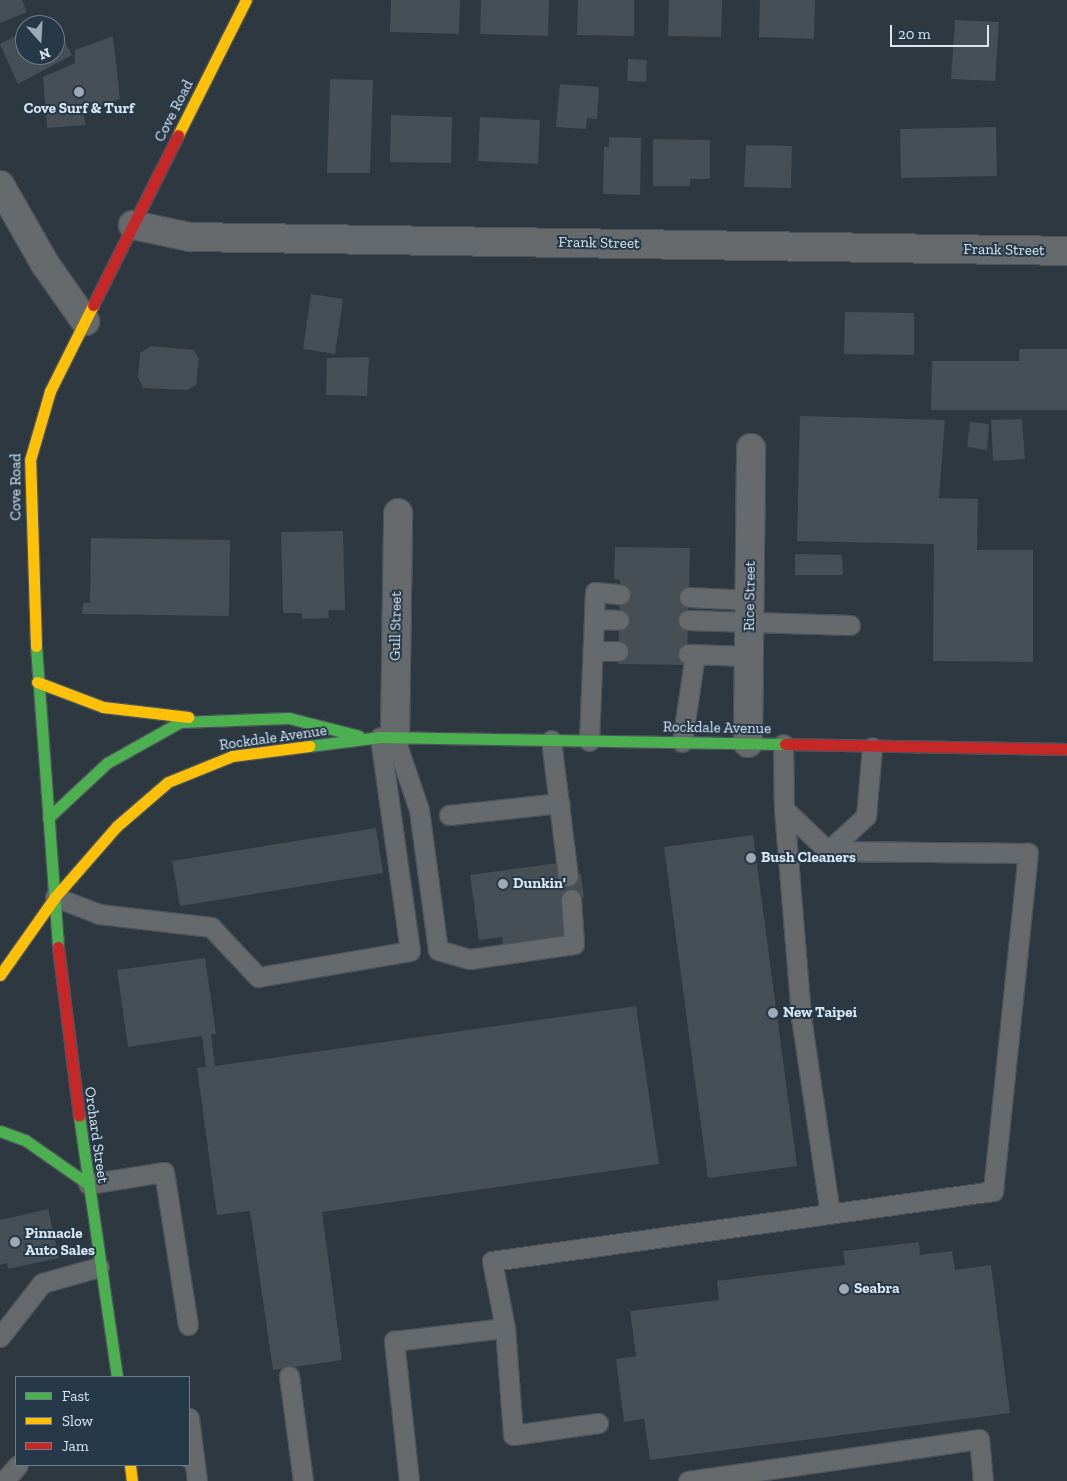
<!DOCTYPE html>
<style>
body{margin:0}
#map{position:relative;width:1067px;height:1481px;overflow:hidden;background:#2e3841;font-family:"Zilla Slab",serif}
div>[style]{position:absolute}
.building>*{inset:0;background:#464e56}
.roads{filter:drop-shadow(1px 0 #4b545b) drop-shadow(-1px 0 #4b545b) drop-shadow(0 1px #4b545b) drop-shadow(0 -1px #4b545b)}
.lane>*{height:19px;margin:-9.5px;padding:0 9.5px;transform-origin:9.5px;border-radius:9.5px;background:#666a6d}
.street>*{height:28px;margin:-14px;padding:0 14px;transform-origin:14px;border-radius:14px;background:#666a6d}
.fast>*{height:11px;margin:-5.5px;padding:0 5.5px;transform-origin:5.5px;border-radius:5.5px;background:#4caf50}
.slow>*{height:11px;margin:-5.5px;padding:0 5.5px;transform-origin:5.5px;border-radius:5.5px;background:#ffc107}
.jam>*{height:11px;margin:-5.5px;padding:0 5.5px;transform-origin:5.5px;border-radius:5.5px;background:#c62828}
.dots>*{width:14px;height:14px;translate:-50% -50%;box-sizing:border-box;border:2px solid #263949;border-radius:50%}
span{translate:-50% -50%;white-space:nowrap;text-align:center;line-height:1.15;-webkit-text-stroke:4px #263949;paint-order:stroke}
.poi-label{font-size:15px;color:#dbe6f1;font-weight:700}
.left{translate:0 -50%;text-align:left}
.street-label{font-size:15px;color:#dbe6f1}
.legend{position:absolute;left:15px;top:1376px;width:175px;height:90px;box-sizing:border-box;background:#263949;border:1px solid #6e7e8c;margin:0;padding:6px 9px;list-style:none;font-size:15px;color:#dbe6f1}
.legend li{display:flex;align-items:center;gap:10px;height:25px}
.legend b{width:25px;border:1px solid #6e7e8c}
.north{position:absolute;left:15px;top:15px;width:50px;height:50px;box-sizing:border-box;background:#263949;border:1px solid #6e7e8c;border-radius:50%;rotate:161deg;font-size:14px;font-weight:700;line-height:20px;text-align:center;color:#dbe6f1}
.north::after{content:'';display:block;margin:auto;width:18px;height:22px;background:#9ea9b3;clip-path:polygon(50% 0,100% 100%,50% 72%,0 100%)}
.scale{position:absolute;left:890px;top:25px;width:99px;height:22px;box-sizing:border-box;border:2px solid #dbe6f1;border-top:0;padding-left:6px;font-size:15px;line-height:18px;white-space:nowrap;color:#dbe6f1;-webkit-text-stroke:4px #263949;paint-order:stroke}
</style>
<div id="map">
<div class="building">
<div style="clip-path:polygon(0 0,22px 0,27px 12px,0 23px)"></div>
<div style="clip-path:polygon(391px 0,460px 0,459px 34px,390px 32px)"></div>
<div style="clip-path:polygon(481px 0,549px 0,548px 36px,480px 34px)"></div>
<div style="clip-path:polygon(578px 0,634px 0,634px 36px,577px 35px)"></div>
<div style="clip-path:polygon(669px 0,722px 0,721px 37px,668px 36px)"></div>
<div style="clip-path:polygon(760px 0,815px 0,814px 39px,759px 37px)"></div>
<div style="clip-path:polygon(955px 20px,999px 22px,995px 81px,951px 79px)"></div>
<div style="clip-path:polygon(25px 31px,25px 55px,55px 55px,55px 41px,62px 37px,72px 55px,18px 84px,0 44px)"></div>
<div style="clip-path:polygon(113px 36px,120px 99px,83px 113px,86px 125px,47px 128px,43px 77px,75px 63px,75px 50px)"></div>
<div style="clip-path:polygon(628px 59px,647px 60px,646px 82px,627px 81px)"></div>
<div style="clip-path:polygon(330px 79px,373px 80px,370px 173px,327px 173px)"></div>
<div style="clip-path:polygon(560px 84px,599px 87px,597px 119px,587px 118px,586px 129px,556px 127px)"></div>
<div style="clip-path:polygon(391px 115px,452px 117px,451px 163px,390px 162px)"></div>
<div style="clip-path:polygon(480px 117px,540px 120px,538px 164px,478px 161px)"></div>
<div style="clip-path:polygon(996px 127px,997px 176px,901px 178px,900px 129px)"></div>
<div style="clip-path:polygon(609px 137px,641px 138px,640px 195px,603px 194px,604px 147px,609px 147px)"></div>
<div style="clip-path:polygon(653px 139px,710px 140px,710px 179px,690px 179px,690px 186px,653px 186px)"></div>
<div style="clip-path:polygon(746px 145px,792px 146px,791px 188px,744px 187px)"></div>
<div style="clip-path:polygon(311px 294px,343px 299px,335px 354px,303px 349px)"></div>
<div style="clip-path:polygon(845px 312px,914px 313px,914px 355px,844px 354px)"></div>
<div style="clip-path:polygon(151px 346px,194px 350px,199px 359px,196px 385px,187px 390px,143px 388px,138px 377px,140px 353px)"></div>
<div style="clip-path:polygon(1019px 349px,1067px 349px,1067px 410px,931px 410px,932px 361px,1019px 361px)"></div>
<div style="clip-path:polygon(369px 357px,367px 396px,326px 395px,327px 358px)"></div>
<div style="clip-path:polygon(800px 416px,945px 420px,939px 498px,978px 499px,977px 550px,1033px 550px,1033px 662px,933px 661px,934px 544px,797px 541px)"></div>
<div style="clip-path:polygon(1022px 419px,1025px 459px,993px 461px,991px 420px)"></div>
<div style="clip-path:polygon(970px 422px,989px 424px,987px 450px,967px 447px)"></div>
<div style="clip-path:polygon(343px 531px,345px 610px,328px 610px,329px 618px,302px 619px,302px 613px,283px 613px,281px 532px)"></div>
<div style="clip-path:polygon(91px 538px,230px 540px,229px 616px,82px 614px,83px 603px,90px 603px)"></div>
<div style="clip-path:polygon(615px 547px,690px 548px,687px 665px,618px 664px,620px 580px,614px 579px)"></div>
<div style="clip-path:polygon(795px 554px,842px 555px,843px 575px,795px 575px)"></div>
<div style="clip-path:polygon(376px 828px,383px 873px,180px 906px,172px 861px)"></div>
<div style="clip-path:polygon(753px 835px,797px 1166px,708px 1178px,664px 847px)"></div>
<div style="clip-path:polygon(558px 863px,560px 877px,581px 874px,584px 898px,562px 901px,567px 939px,503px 948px,502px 937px,479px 940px,470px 875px)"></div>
<div style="clip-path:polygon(205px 958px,216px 1034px,211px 1034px,215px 1066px,636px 1006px,659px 1164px,322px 1212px,342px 1360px,273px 1370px,250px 1211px,217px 1215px,197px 1068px,206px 1067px,202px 1036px,128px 1047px,117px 970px)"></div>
<div style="clip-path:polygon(48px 1209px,59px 1258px,8px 1269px,7px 1263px,0 1265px,0 1220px)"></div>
<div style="clip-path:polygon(919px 1242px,920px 1255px,952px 1251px,955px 1270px,991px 1265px,1010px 1413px,650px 1460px,644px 1419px,624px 1422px,616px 1359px,636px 1356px,630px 1311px,719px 1300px,717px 1281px,845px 1265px,843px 1251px)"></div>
</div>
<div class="roads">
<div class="lane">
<div style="left:689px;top:597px;width:61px;rotate:2.8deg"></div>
<div style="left:594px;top:619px;width:25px;rotate:2deg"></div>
<div style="left:688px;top:620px;width:162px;rotate:1.8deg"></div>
<div style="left:593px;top:651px;width:25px"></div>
<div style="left:688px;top:654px;width:61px;rotate:1.9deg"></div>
<div style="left:395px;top:739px;width:75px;rotate:71.3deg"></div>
<div style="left:419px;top:810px;width:141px;rotate:82.3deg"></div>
<div style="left:438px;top:950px;width:33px;rotate:16deg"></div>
<div style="left:470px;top:959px;width:105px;rotate:-8.2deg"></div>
<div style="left:574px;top:944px;width:45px;rotate:-93.8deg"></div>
<div style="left:551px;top:740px;width:137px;rotate:82.9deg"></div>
<div style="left:589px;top:741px;width:149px;rotate:-87.7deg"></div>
<div style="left:595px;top:592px;width:25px;rotate:5deg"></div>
<div style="left:682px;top:742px;width:89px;rotate:-81.6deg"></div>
<div style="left:784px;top:809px;width:209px;rotate:85.3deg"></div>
<div style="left:801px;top:1017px;width:199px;rotate:81.6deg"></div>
<div style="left:449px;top:815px;width:111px;rotate:-6.2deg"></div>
<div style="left:828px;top:851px;width:52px;rotate:-42.6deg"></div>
<div style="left:866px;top:816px;width:69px;rotate:-85deg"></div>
<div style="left:55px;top:897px;width:47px;rotate:21.1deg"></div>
<div style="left:99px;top:914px;width:113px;rotate:6.6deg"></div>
<div style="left:211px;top:927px;width:69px;rotate:46.8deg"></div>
<div style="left:258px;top:977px;width:154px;rotate:-9.7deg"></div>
<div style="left:410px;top:951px;width:216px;rotate:-98deg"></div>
<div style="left:88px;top:1184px;width:77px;rotate:-9deg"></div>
<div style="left:164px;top:1172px;width:155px;rotate:81.1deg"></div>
<div style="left:505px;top:1328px;width:107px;rotate:85.7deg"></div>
<div style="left:513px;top:1435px;width:86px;rotate:-8deg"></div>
<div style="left:0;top:1337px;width:68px;rotate:-52.1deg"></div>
<div style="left:42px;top:1283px;width:59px;rotate:-15.7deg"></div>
<div style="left:289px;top:1376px;width:106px;rotate:82.4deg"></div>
<div style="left:189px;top:1418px;width:39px;rotate:83deg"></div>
<div style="left:189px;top:1458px;width:5px;rotate:-11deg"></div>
<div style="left:194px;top:1457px;width:24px;rotate:83deg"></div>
<div style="left:4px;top:1481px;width:21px;rotate:-49deg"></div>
<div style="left:409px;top:1481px;width:141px;rotate:-96.1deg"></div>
<div style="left:394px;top:1341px;width:112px;rotate:-6.7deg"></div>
<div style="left:505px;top:1328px;width:68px;rotate:-101deg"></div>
<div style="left:492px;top:1261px;width:506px;rotate:-7.95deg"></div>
<div style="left:993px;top:1191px;width:340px;rotate:-84.1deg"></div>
<div style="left:1028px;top:853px;width:200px;rotate:-179.4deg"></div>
<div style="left:828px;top:851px;width:61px;rotate:-136.3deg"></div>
<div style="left:784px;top:809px;width:65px;rotate:-90.9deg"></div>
<div style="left:688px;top:1481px;width:294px;rotate:-8.2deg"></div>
<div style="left:979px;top:1439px;width:42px;rotate:84.6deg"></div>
</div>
<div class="street">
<div style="left:0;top:185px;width:91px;rotate:60.3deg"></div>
<div style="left:45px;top:264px;width:70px;rotate:54.9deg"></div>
<div style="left:133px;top:225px;width:58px;rotate:11.9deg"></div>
<div style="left:190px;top:237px;width:877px;rotate:0.91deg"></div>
<div style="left:395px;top:739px;width:226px;rotate:-89.2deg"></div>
<div style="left:748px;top:743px;width:295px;rotate:-89.4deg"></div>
</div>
<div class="fast">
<div style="left:36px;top:646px;width:302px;rotate:85.8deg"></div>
<div style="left:309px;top:746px;width:72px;rotate:-7.2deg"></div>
<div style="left:380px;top:737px;width:405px;rotate:1deg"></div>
<div style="left:48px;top:818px;width:81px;rotate:-43deg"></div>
<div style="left:107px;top:763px;width:84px;rotate:-29.3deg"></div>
<div style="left:180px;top:722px;width:109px;rotate:-2.1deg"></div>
<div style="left:289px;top:718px;width:72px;rotate:14.4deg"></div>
<div style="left:79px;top:1116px;width:264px;rotate:81.7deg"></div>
<div style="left:0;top:1131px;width:27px;rotate:20deg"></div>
<div style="left:25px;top:1140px;width:77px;rotate:34.9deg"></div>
</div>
<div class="slow">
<div style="left:178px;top:135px;width:151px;rotate:-63.3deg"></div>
<div style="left:36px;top:646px;width:186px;rotate:-91.8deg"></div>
<div style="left:30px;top:460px;width:72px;rotate:-73.8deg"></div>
<div style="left:50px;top:391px;width:96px;rotate:-63.4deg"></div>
<div style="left:37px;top:682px;width:71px;rotate:20.7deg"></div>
<div style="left:103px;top:707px;width:86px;rotate:6.7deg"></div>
<div style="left:0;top:975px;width:95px;rotate:-54.8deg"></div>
<div style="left:55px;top:897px;width:94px;rotate:-48.9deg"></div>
<div style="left:117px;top:826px;width:67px;rotate:-40.8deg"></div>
<div style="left:168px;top:782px;width:69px;rotate:-22.1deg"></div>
<div style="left:232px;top:756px;width:78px;rotate:-7.4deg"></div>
<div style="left:130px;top:1465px;width:16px;rotate:83deg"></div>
</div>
<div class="jam">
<div style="left:93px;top:305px;width:190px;rotate:-63.4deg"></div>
<div style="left:785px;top:744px;width:282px;rotate:1deg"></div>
<div style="left:58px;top:947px;width:170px;rotate:82.9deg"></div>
</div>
</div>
<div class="dots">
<div style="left:79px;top:92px;background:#9ea9b3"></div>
<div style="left:751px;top:858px;background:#9ea9b3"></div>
<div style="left:503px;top:884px;background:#9ea9b3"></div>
<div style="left:773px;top:1013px;background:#9ea9b3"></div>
<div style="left:15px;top:1242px;background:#9ea9b3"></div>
<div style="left:844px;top:1289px;background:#9ea9b3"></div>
</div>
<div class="poi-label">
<span style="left:79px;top:109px">Cove Surf &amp; Turf</span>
<span class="left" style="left:761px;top:858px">Bush Cleaners</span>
<span class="left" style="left:513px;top:884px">Dunkin'</span>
<span class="left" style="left:783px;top:1013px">New Taipei</span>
<span class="left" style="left:25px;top:1242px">Pinnacle<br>Auto Sales</span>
<span class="left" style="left:854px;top:1289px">Seabra</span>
</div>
<div class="street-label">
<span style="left:174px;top:111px;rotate:-63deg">Cove Road</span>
<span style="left:599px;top:243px;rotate:1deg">Frank Street</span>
<span style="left:1004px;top:250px;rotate:1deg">Frank Street</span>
<span style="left:16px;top:487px;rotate:-90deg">Cove Road</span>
<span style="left:750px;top:596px;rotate:-89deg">Rice Street</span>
<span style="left:396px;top:626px;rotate:-89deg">Gull Street</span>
<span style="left:717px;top:728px;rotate:1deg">Rockdale Avenue</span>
<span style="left:273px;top:738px;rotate:-8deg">Rockdale Avenue</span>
<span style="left:96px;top:1135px;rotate:82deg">Orchard Street</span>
</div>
<ul class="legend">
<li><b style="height:6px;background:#4caf50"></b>Fast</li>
<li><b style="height:6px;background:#ffc107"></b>Slow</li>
<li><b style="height:6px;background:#c62828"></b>Jam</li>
</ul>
<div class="north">N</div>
<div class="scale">20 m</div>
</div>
